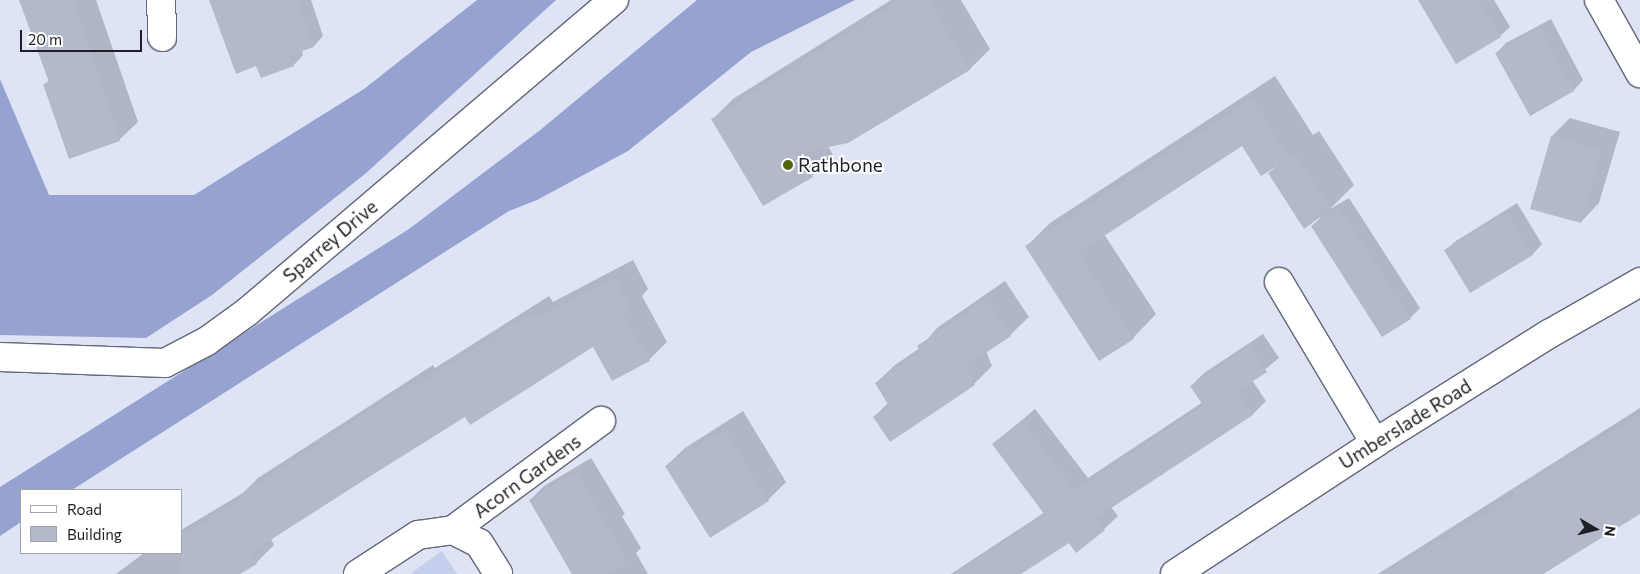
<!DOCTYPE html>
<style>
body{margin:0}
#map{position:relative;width:1640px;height:574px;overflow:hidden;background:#dee4f6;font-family:Commissioner,sans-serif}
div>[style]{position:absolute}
.green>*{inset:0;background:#c5ceec}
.forest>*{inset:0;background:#96a3d0}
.shadow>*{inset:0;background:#0003}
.building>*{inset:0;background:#b3b8ca}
.roads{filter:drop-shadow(1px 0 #636777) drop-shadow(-1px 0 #636777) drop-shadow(0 1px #636777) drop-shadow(0 -1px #636777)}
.minor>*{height:28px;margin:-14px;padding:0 14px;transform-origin:14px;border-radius:14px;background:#fff}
.dots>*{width:14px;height:14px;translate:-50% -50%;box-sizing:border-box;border:2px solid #fff;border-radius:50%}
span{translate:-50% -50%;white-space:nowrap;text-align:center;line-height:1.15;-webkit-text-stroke:4px #fff;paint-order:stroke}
.poi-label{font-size:19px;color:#1e2026}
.left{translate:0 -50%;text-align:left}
.street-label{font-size:19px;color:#1e2026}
.legend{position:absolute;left:20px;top:489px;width:162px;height:65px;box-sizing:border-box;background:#fff;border:1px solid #a5a6a8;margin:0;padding:6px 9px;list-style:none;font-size:15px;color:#1e2026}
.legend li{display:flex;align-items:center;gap:10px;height:25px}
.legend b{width:25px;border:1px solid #a5a6a8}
.north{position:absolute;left:1570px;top:504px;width:50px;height:50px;-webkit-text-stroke:4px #fff;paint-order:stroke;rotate:98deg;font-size:14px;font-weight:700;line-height:20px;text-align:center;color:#1e2026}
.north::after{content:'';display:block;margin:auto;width:18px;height:22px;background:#1e2026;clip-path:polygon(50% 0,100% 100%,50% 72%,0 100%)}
.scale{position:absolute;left:20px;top:30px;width:122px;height:22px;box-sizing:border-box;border:2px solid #1e2026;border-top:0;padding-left:6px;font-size:15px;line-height:18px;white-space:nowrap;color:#1e2026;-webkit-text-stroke:4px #fff;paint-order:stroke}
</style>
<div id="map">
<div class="green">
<div style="clip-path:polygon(442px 551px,457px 574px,410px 574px)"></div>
</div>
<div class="forest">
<div style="clip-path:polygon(477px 0,556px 0,365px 174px,212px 295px,146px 338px,0 335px,0 79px,49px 195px,194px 195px,364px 89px)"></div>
<div style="clip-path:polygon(697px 0,855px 0,751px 52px,628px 151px,537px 200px,509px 211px,72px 490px,21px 490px,21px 522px,0 536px,0 487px,409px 229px,539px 131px)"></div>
</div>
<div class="shadow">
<div style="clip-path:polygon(20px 0,96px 0,138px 122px,119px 140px,45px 84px,50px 79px)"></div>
<div style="clip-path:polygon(215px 0,311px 0,323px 36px,314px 46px,302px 50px,303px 55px,294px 65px,262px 76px)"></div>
<div style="clip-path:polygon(891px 0,961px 0,990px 49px,970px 69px,848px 142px,828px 146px,833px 155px,812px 176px,763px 205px,713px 119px,733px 99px)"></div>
<div style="clip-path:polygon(1425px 0,1494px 0,1510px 27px,1500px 36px)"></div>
<div style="clip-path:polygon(1551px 19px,1583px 80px,1574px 90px,1530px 114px,1496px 53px,1506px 43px)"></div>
<div style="clip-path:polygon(1275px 76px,1313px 135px,1319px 131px,1354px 185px,1330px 209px,1349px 198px,1420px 308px,1410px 318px,1312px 226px,1321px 217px,1270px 173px,1278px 165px,1243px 144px,1104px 234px,1156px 314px,1133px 338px,1027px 246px,1050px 223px)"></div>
<div style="clip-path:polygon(1570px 118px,1620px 132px,1599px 203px,1581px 222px,1532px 208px,1552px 136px)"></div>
<div style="clip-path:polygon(1517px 203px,1542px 244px,1533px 254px,1470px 291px,1446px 250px,1456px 241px)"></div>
<div style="clip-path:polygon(633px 260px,648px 289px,642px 296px,667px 342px,649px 360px,594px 345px,465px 415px,271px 539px,274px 545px,256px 563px,238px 574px,116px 574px,144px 553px,181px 553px,181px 530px,243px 493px,258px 478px,433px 365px,435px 368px,549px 296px,553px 302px)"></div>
<div style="clip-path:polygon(1005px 281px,1029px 317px,1010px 335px,986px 351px,992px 366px,974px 384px,874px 417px,889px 402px,876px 383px,895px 365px,920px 348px,937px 328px)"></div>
<div style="clip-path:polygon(1263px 334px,1279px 358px,1252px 380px,1266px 401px,1253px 414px,1111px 507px,1118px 516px,1104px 529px,1076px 551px,1069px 541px,1020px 574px,951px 574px,1045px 512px,994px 444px,1035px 409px,1088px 478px,1203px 402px,1191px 386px,1204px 373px)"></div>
<div style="clip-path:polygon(1640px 408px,1640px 512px,1543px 574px,1378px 574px)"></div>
<div style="clip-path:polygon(743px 411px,786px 482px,768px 500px,666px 466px,685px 448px)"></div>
<div style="clip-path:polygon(591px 458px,625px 514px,622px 516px,641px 548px,636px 553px,648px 574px,572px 574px,530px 500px,544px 486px)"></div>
</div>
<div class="building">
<div style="clip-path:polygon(19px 0,73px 0,120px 141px,69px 159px,43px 84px,49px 82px)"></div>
<div style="clip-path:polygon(209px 0,298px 0,314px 47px,290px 55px,294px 66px,261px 78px,256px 66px,236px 74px)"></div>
<div style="clip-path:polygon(901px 0,929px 0,970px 70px,848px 143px,800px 153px,813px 177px,763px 206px,711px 119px)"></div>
<div style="clip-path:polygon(1418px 0,1479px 0,1501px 37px,1456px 64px)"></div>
<div style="clip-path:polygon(1540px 28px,1574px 91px,1530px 116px,1495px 53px)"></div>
<div style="clip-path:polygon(1252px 99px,1290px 158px,1295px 154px,1331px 209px,1304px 229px,1268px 173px,1285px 161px,1261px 176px,1242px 146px,1078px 253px,1134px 339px,1099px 361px,1025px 246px)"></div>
<div style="clip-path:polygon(1551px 136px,1602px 150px,1581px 223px,1530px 209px)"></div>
<div style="clip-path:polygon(1339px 207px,1411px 319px,1382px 337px,1311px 226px)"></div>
<div style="clip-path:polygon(1507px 212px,1533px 255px,1470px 293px,1444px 250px)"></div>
<div style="clip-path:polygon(615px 278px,631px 309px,623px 313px,650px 361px,612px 381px,593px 347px,470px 425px,465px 417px,361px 482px,250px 553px,257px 564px,240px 574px,181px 574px,181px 536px,241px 500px,238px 496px,414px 382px,416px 386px,531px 313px,535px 319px)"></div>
<div style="clip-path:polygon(986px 299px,1011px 336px,966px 366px,975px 385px,890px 442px,873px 417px,889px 406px,875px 383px,921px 352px,917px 346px)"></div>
<div style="clip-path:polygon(1250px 346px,1267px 372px,1238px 391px,1253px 415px,1096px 518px,1105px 530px,1076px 553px,1069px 543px,1021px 574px,955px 574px,1045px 515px,992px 444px,1021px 421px,1075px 490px,1203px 405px,1190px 386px)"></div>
<div style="clip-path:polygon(1640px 415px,1640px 514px,1543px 574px,1381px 574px,1485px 514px,1516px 494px,1514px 490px)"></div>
<div style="clip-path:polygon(724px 429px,769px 501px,710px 538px,665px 466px)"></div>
<div style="clip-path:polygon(577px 471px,628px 563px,608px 574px,572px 574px,529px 500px)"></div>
</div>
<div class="roads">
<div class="minor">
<div style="left:161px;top:0;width:37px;rotate:88deg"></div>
<div style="left:1599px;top:0;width:84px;rotate:60.7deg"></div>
<div style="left:1279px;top:282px;width:187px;rotate:59.2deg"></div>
<div style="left:0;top:357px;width:165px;rotate:2.1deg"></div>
<div style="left:165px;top:363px;width:47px;rotate:-27.6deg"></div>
<div style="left:207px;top:341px;width:49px;rotate:-35.9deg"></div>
<div style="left:247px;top:312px;width:482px;rotate:-40.4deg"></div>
<div style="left:453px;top:530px;width:29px;rotate:27deg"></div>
<div style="left:479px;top:543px;width:36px;rotate:58deg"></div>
<div style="left:358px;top:574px;width:72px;rotate:-33deg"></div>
<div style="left:418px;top:535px;width:35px;rotate:-8deg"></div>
<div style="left:453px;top:530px;width:184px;rotate:-36.4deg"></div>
<div style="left:1175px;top:574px;width:239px;rotate:-33.2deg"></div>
<div style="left:1375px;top:443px;width:205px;rotate:-32.1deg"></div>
<div style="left:1549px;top:334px;width:105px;rotate:-29.7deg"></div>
</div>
</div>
<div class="dots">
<div style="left:788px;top:165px;background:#52650f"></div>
</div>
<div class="poi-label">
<span class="left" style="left:798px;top:165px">Rathbone</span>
</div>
<div class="street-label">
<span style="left:330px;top:241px;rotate:-40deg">Sparrey Drive</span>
<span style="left:1405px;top:424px;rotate:-32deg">Umberslade Road</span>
<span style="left:527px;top:476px;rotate:-36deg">Acorn Gardens</span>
</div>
<ul class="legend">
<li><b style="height:6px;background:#fff"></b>Road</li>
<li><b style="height:14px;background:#b3b8ca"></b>Building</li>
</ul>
<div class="north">N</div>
<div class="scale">20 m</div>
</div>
